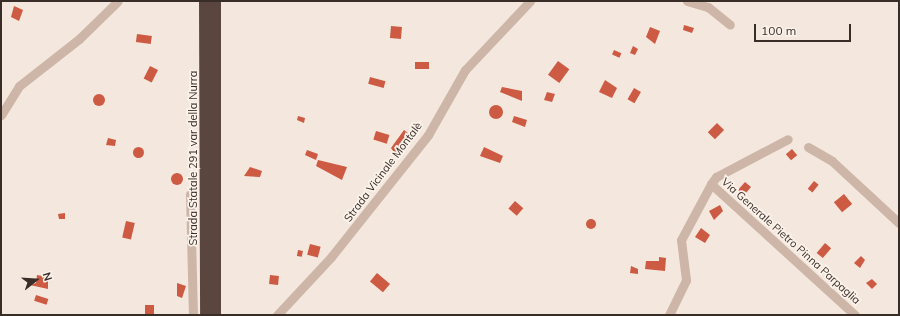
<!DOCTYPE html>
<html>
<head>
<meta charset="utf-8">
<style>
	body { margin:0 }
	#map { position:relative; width:900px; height:316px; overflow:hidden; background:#f4e7dd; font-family:Mulish,sans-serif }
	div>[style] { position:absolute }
	.building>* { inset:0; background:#cd5a42; transform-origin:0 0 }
	.round { border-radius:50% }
	.minor>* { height:9px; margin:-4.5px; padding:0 4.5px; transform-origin:4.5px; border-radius:4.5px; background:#cdb6a8 }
	.highway>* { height:12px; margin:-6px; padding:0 6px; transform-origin:6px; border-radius:6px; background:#5b463f }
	span { translate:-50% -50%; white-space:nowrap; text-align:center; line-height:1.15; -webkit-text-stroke:3.5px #fbf2ea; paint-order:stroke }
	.street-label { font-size:11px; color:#392d28 }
	.frame { position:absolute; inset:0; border:2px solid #392d28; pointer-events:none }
	.north { position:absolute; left:16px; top:260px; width:40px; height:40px; -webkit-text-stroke:3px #fbf2ea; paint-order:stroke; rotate:73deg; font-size:11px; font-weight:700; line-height:16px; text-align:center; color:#392d28 }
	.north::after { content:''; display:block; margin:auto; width:14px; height:18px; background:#392d28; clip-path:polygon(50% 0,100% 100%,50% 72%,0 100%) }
	.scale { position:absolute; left:754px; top:24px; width:97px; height:18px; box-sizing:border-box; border:2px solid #392d28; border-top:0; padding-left:5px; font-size:12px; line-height:14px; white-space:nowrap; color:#392d28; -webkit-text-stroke:3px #fbf2ea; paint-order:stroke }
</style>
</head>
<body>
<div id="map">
	<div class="building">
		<div style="clip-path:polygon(14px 6px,23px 10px,19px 21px,11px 17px)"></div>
		<div style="clip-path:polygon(684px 25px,694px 28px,692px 33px,683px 30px)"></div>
		<div style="left:391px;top:26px;width:11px;height:12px;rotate:5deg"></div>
		<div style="clip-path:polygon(650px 27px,660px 31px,655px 44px,646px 37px)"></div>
		<div style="left:137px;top:34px;width:15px;height:8px;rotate:8deg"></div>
		<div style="clip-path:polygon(633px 46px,638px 49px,635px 55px,630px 53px)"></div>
		<div style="left:614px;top:50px;width:8px;height:5px;rotate:23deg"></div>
		<div style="left:558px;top:61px;width:14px;height:17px;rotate:36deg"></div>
		<div style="left:415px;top:62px;width:14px;height:7px"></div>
		<div style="left:150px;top:66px;width:9px;height:14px;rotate:27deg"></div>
		<div style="left:370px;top:77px;width:16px;height:7px;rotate:15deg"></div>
		<div style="clip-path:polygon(605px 80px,617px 88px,612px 98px,599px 92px)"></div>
		<div style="clip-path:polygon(502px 87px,522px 91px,522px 101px,500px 92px)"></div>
		<div style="left:634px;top:88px;width:8px;height:13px;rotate:30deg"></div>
		<div style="clip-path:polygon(547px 92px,555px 94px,552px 102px,544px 100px)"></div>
		<div class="round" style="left:93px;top:94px;width:12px;height:12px"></div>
		<div class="round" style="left:489px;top:105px;width:14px;height:14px"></div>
		<div style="clip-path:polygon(298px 116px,305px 118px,304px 123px,297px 120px)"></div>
		<div style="clip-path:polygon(514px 116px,527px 120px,525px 127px,512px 122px)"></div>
		<div style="left:717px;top:123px;width:10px;height:13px;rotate:45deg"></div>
		<div style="clip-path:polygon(404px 130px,414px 138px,398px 158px,391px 148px)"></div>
		<div style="left:376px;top:131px;width:14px;height:9px;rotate:17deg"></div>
		<div style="clip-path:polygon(108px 138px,116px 140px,115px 146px,106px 145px)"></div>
		<div class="round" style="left:132.5px;top:146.5px;width:11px;height:11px"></div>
		<div style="clip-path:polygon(484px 147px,503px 156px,500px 163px,480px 156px)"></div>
		<div style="left:792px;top:149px;width:8px;height:8px;rotate:50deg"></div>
		<div style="clip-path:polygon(307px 150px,318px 154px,316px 160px,305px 155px)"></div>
		<div style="clip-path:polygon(318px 160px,347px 167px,342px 180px,316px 166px)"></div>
		<div style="clip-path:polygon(250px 167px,262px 171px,260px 177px,244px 176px)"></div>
		<div class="round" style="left:171px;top:173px;width:12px;height:12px"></div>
		<div style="left:814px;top:181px;width:6px;height:10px;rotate:39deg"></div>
		<div style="clip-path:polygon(745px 182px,751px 187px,745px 194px,738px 190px)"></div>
		<div style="left:844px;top:194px;width:13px;height:13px;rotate:51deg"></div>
		<div style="left:515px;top:201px;width:11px;height:10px;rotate:41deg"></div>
		<div style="clip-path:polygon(720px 205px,723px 211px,714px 220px,709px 211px)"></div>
		<div style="clip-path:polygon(65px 213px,65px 219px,59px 219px,58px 214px)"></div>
		<div class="round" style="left:586px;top:219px;width:10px;height:10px"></div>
		<div style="left:126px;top:221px;width:9px;height:17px;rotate:13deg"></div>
		<div style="clip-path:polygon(701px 228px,710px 235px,705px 243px,695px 237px)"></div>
		<div style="left:825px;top:243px;width:8px;height:13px;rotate:40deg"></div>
		<div style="left:310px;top:244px;width:11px;height:11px;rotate:15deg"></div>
		<div style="left:298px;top:250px;width:5px;height:6px;rotate:11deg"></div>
		<div style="clip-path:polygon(861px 256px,865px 260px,860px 268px,854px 263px)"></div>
		<div style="clip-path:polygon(659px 257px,666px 258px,665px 271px,645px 269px,646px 261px,659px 261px)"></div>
		<div style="clip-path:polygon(631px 266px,638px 269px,638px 274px,630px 273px)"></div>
		<div style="left:377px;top:273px;width:17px;height:11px;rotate:40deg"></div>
		<div style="clip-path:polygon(37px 275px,48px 277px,48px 289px,30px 285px,36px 283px)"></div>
		<div style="left:270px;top:275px;width:9px;height:9px;rotate:6deg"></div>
		<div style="clip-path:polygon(872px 279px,877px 284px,872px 289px,866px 283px)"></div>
		<div style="clip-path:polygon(177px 283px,186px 286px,182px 298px,177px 296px)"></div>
		<div style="left:36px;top:295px;width:13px;height:6px;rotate:18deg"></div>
		<div style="left:145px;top:305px;width:9px;height:10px"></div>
	</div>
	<div class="minor">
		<div style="left:687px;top:1px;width:22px;rotate:16deg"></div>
		<div style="left:708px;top:7px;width:28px;rotate:39deg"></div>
		<div style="left:1px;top:115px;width:34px;rotate:-58deg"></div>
		<div style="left:19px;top:86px;width:76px;rotate:-38.1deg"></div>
		<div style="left:79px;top:39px;width:54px;rotate:-44.3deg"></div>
		<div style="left:808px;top:147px;width:28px;rotate:30deg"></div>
		<div style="left:832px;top:161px;width:91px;rotate:42.8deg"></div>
		<div style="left:711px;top:184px;width:195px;rotate:42.3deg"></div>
		<div style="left:190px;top:194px;width:121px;rotate:88.6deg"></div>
		<div style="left:277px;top:315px;width:79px;rotate:-47deg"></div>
		<div style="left:331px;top:257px;width:156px;rotate:-51.5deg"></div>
		<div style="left:428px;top:135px;width:75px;rotate:-60.4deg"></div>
		<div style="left:465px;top:70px;width:95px;rotate:-46.7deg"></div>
		<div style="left:669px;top:315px;width:39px;rotate:-64deg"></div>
		<div style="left:686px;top:280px;width:40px;rotate:-97.1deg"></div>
		<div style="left:681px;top:240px;width:64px;rotate:-61.8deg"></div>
		<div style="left:711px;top:184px;width:9px;rotate:-54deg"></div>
		<div style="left:716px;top:177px;width:81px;rotate:-27.8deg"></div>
	</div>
	<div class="highway">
		<div style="left:205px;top:1px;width:314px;rotate:89.8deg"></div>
		<div style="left:215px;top:1px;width:314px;rotate:90deg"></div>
	</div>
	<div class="street-label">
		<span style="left:193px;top:158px;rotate:-90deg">Strada Statale 291 var della Nurra</span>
		<span style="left:383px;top:172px;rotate:-53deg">Strada Vicinale Montalè</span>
		<span style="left:791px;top:241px;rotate:42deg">Via Generale Pietro Pinna Parpaglia</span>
	</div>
	<div class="frame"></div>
	<div class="north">N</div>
	<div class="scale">100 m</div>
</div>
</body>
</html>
